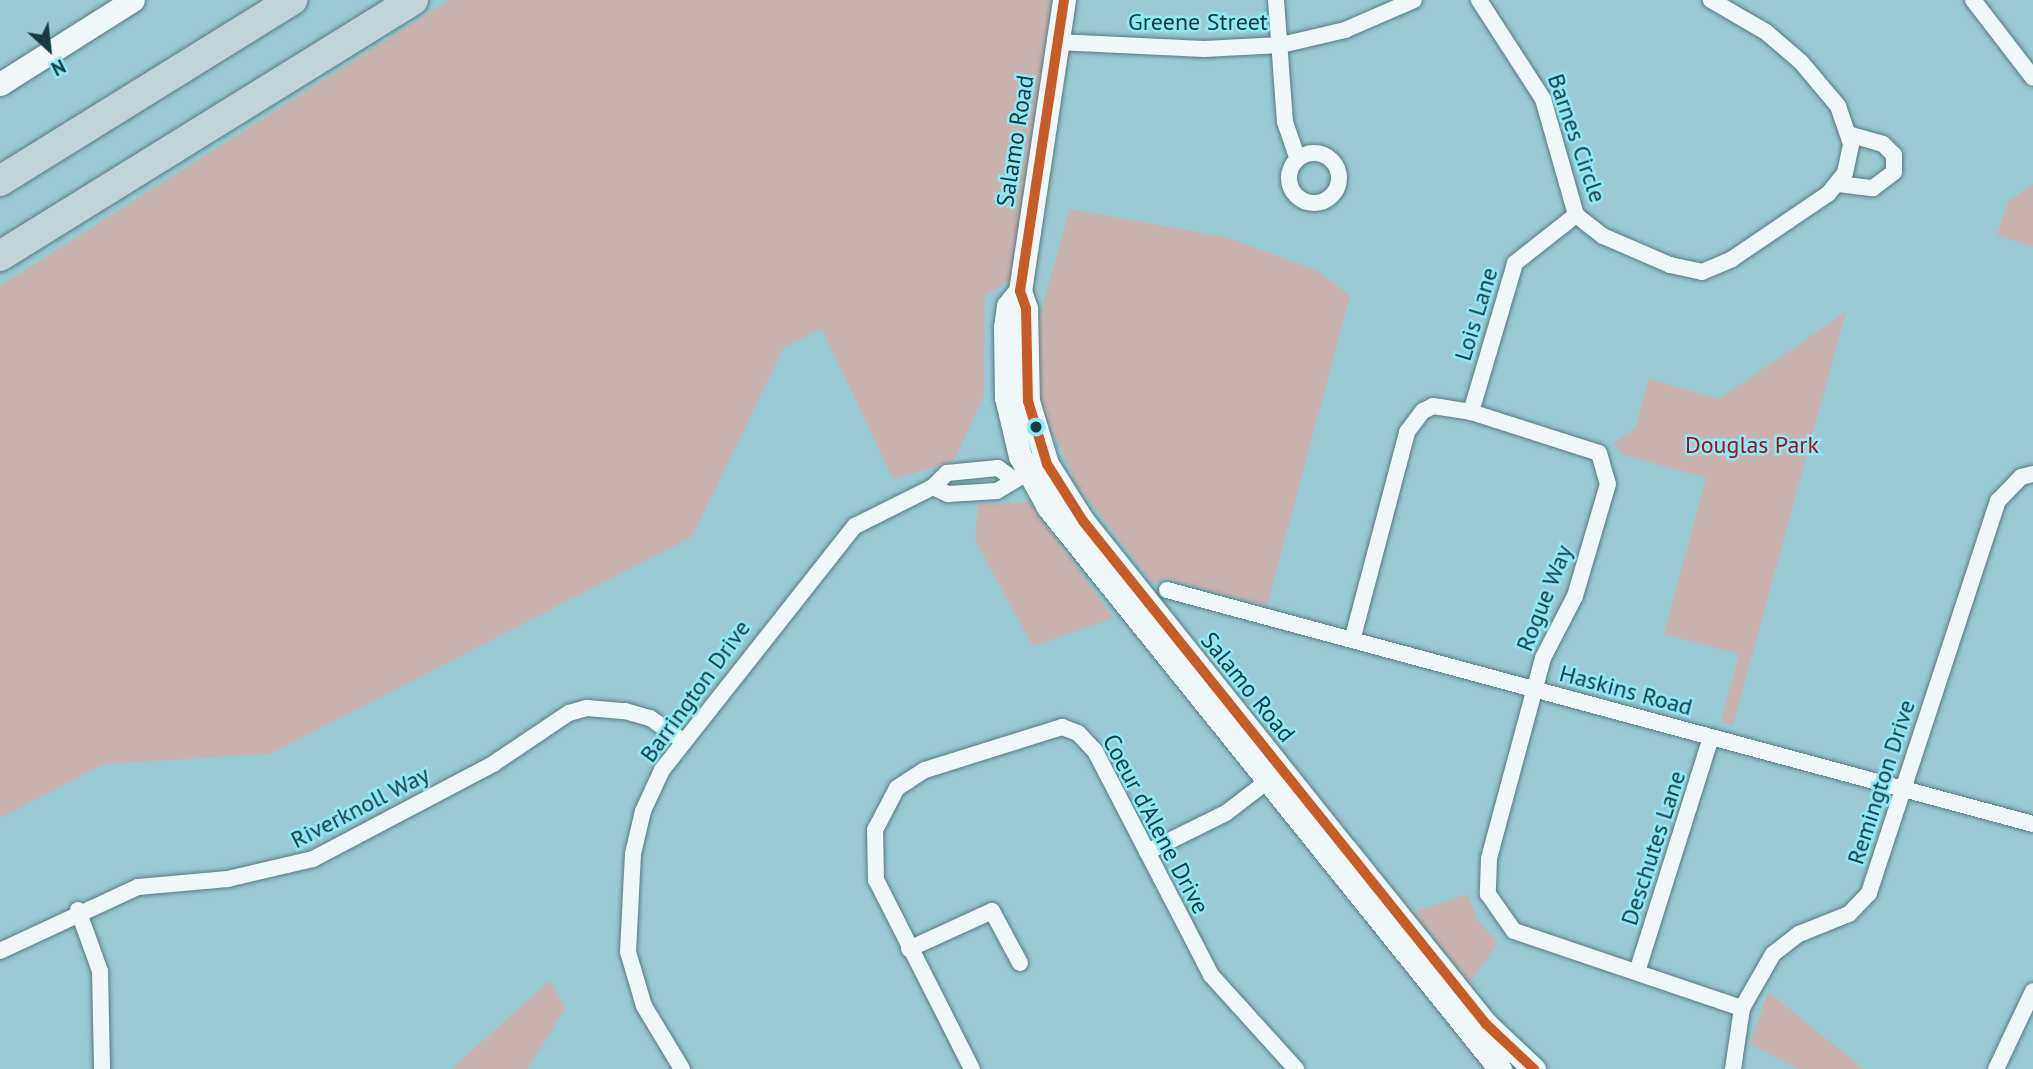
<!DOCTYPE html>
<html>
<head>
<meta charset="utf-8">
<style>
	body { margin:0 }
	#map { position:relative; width:2033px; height:1069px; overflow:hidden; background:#9acad2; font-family:"PT Sans",sans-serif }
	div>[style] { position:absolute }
	.green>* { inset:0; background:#c9b3b0 }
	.roads { filter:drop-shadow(0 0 2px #567b81) drop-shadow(0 0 2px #567b81) }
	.street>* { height:16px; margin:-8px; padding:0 8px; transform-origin:8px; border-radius:8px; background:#f0f7f8 }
	.street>.ring { margin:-8px; padding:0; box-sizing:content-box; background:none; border:16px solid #f0f7f8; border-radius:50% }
	.secondary>* { height:23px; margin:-11.5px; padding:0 11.5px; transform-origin:11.5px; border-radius:11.5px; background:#f0f7f8 }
	.highway>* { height:30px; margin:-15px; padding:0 15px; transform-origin:15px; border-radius:15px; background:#c0d4d7 }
	.bus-1>* { height:10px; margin:-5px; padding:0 5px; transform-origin:5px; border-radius:5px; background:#c65d28 }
	.dots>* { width:19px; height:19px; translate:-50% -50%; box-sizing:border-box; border:4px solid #90e9f6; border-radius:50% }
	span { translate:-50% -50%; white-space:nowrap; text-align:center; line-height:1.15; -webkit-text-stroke:5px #90e9f6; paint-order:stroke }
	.street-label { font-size:24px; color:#143b40 }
	.park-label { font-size:24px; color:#9a1616 }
	.north { position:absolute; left:14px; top:14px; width:70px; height:70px; -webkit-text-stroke:5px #90e9f6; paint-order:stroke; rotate:153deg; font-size:19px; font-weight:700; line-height:28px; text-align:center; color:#143b40 }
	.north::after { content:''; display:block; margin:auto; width:24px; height:32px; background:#143b40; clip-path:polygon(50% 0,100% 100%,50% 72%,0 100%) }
</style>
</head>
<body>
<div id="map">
	<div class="green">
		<div style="clip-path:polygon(449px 0,1052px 0,1013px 279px,985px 295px,984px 395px,954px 461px,893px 479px,822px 329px,784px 347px,692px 537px,270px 754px,104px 764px,0 818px,0 286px)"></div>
		<div style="clip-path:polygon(2033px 184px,2033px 247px,1997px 235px,2008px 202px)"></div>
		<div style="clip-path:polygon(1070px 209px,1225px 237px,1316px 270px,1350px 296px,1267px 606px,1166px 579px,1153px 583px,1077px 485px,1031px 381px,1040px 314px)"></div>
		<div style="clip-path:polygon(1846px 312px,1733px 725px,1721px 722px,1739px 654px,1664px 634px,1706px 478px,1621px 454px,1614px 443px,1635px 428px,1649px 379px,1719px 399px)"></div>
		<div style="clip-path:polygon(1029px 502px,1114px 618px,1033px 646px,975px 540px,978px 504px)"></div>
		<div style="clip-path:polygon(1468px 894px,1478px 921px,1498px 943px,1470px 982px,1414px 912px)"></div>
		<div style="clip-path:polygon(550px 980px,565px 1009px,527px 1069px,452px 1069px)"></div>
		<div style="clip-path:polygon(1768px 992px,1864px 1069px,1798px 1069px,1750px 1044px)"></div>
	</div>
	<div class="roads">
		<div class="street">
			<div style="left:1276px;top:0;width:122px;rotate:85.8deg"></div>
			<div style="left:1285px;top:122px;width:36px;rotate:71deg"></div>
			<div style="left:1479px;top:0;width:118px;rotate:57.1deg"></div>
			<div style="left:1543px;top:99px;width:121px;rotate:74.1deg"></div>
			<div style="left:1576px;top:215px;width:34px;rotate:38deg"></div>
			<div style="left:1603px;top:236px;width:73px;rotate:23.4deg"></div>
			<div style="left:1670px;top:265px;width:33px;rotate:12deg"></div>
			<div style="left:1702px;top:272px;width:33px;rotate:-23deg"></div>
			<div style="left:1732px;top:259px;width:116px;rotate:-34.1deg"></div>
			<div style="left:1828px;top:194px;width:27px;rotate:-51deg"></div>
			<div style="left:1845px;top:173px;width:30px;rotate:-78deg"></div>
			<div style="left:1851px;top:144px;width:40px;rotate:-108.9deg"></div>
			<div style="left:1838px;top:106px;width:57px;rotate:-130.1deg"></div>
			<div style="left:1801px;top:62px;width:46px;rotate:-139.4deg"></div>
			<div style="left:1766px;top:32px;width:64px;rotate:-149.8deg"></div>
			<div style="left:1973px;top:0;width:98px;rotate:52.4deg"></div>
			<div style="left:1057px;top:42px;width:147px;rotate:2.7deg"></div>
			<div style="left:1204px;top:49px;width:77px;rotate:-3deg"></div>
			<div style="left:1281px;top:45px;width:66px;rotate:-13.2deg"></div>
			<div style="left:1345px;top:30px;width:75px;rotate:-23.5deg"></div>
			<div class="ring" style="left:1289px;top:153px;width:34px;height:34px"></div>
			<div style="left:1838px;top:184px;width:35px;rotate:7deg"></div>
			<div style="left:1873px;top:188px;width:26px;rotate:-37deg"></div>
			<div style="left:1894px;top:172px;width:17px;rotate:-90deg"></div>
			<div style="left:1894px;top:155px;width:16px;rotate:-135deg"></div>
			<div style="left:1883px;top:144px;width:33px;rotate:-164deg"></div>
			<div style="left:1471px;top:412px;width:155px;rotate:-73.5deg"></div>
			<div style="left:1515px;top:263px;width:78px;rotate:-38.2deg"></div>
			<div style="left:933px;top:487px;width:17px;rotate:25deg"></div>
			<div style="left:948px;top:494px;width:49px;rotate:-3.5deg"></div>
			<div style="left:997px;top:491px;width:29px;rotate:-31deg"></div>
			<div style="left:1167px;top:590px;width:897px;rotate:15.12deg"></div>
			<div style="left:1353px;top:637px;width:212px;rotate:-75.2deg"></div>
			<div style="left:1407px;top:432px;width:26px;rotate:-53deg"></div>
			<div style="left:1423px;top:411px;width:11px;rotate:-27deg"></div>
			<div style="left:1433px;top:406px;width:38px;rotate:9deg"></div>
			<div style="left:1471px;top:412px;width:134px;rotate:17.8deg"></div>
			<div style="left:1599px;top:453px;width:32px;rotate:74deg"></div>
			<div style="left:1608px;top:484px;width:117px;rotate:106.4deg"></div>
			<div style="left:1575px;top:596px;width:70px;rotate:117.3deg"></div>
			<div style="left:1543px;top:658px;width:207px;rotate:105.1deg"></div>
			<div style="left:1489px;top:858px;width:36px;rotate:92deg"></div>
			<div style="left:1488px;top:894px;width:45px;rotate:54.9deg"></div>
			<div style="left:1514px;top:931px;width:241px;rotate:18.7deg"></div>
			<div style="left:1147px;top:852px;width:88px;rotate:-26.3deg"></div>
			<div style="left:1226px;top:813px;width:61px;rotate:-37.6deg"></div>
			<div style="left:78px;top:910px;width:65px;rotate:70.2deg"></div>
			<div style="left:100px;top:971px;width:98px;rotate:88.8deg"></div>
			<div style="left:909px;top:949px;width:91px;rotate:-24.6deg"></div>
			<div style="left:992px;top:911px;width:59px;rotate:61.7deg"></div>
			<div style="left:0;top:951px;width:152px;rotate:-24.9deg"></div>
			<div style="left:138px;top:887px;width:90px;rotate:-5.1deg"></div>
			<div style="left:228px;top:879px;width:87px;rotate:-13.2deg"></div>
			<div style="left:313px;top:859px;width:204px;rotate:-27.8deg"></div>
			<div style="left:493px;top:764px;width:92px;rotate:-33.9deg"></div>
			<div style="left:569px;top:713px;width:19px;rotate:-16deg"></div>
			<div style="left:587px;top:708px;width:38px;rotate:5deg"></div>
			<div style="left:625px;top:711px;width:26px;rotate:16deg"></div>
			<div style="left:650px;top:718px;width:40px;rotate:34.9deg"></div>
			<div style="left:1637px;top:972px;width:246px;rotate:-72.5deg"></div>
			<div style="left:682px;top:1069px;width:74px;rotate:-121.1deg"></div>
			<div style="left:644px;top:1006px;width:56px;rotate:-106.5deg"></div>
			<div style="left:628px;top:952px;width:98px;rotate:-87.1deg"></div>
			<div style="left:633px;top:854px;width:44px;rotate:-76.9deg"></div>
			<div style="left:643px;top:811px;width:45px;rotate:-65.1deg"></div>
			<div style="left:662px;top:770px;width:311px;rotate:-51.7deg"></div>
			<div style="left:855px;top:526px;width:87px;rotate:-26.6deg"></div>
			<div style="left:933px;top:487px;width:20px;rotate:-45deg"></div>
			<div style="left:947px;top:473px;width:51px;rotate:-5.6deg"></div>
			<div style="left:998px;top:468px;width:17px;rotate:36deg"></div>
			<div style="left:972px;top:1069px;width:212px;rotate:-116.9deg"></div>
			<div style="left:876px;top:880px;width:50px;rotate:-91.1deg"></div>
			<div style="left:875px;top:830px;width:47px;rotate:-62.4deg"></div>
			<div style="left:897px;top:788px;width:33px;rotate:-33deg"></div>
			<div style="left:925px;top:770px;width:144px;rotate:-17.4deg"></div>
			<div style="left:1062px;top:727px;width:17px;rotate:21deg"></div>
			<div style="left:1078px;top:733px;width:25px;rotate:47deg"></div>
			<div style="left:1095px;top:751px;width:252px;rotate:62.6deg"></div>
			<div style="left:1211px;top:975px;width:127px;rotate:47.9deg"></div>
			<div style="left:1733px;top:1069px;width:62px;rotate:-81.6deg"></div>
			<div style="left:1742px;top:1008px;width:62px;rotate:-60.1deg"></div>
			<div style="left:1773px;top:954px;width:33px;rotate:-38deg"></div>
			<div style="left:1799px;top:934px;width:54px;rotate:-21.8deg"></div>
			<div style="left:1849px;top:914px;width:29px;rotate:-46deg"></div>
			<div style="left:1869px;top:893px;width:413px;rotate:-71.8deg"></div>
			<div style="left:1998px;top:501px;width:33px;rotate:-46deg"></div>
			<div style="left:2021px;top:477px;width:12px;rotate:-14deg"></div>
			<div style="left:1996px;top:1069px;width:86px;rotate:-64.6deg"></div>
		</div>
		<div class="secondary">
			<div style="left:1064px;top:0;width:294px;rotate:98.6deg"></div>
			<div style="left:1020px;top:291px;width:18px;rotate:71deg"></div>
			<div style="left:1026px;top:308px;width:93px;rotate:88.8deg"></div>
			<div style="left:1028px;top:401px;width:66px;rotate:73.2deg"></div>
			<div style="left:1047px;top:464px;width:67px;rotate:57.7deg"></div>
			<div style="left:1083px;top:521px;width:421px;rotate:51.4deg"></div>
			<div style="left:1346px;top:850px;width:223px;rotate:51.2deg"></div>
			<div style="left:1486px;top:1024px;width:66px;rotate:43.2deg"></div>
			<div style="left:0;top:84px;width:157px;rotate:-32.3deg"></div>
			<div style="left:1020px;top:291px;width:19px;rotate:129deg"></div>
			<div style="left:1008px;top:306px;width:21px;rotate:98deg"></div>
			<div style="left:1005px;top:327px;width:70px;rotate:89.2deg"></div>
			<div style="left:1006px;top:397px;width:61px;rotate:76.7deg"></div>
			<div style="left:1020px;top:456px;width:58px;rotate:61.2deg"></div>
			<div style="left:1048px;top:507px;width:721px;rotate:51.19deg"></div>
		</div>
		<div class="highway">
			<div style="left:0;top:181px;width:344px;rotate:-31.8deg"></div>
			<div style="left:0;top:256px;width:486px;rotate:-31.8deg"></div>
		</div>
	</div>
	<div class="bus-1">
		<div style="left:1064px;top:0;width:294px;rotate:98.6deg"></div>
		<div style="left:1020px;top:291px;width:18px;rotate:71deg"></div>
		<div style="left:1026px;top:308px;width:93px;rotate:88.8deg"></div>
		<div style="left:1028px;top:401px;width:66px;rotate:73.2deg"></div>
		<div style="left:1047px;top:464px;width:67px;rotate:57.7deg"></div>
		<div style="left:1083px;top:521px;width:645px;rotate:51.3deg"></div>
		<div style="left:1486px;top:1024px;width:66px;rotate:43.2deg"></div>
	</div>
	<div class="dots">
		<div style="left:1036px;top:427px;background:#143b40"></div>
	</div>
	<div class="street-label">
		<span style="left:1198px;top:22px">Greene Street</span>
		<span style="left:1577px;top:138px;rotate:71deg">Barnes Circle</span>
		<span style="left:1015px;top:141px;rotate:-81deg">Salamo Road</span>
		<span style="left:1476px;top:314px;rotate:-73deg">Lois Lane</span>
		<span style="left:1544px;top:598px;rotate:-68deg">Rogue Way</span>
		<span style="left:1248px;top:687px;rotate:51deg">Salamo Road</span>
		<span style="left:1626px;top:690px;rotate:15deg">Haskins Road</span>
		<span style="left:695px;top:691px;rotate:-54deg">Barrington Drive</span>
		<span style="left:1881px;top:782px;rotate:-72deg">Remington Drive</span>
		<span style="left:360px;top:807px;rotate:-27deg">Riverknoll Way</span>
		<span style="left:1156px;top:824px;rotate:62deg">Coeur d'Alene Drive</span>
		<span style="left:1653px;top:848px;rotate:-72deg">Deschutes Lane</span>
	</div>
	<div class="park-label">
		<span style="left:1752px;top:445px">Douglas Park</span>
	</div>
	<div class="north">N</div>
</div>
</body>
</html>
